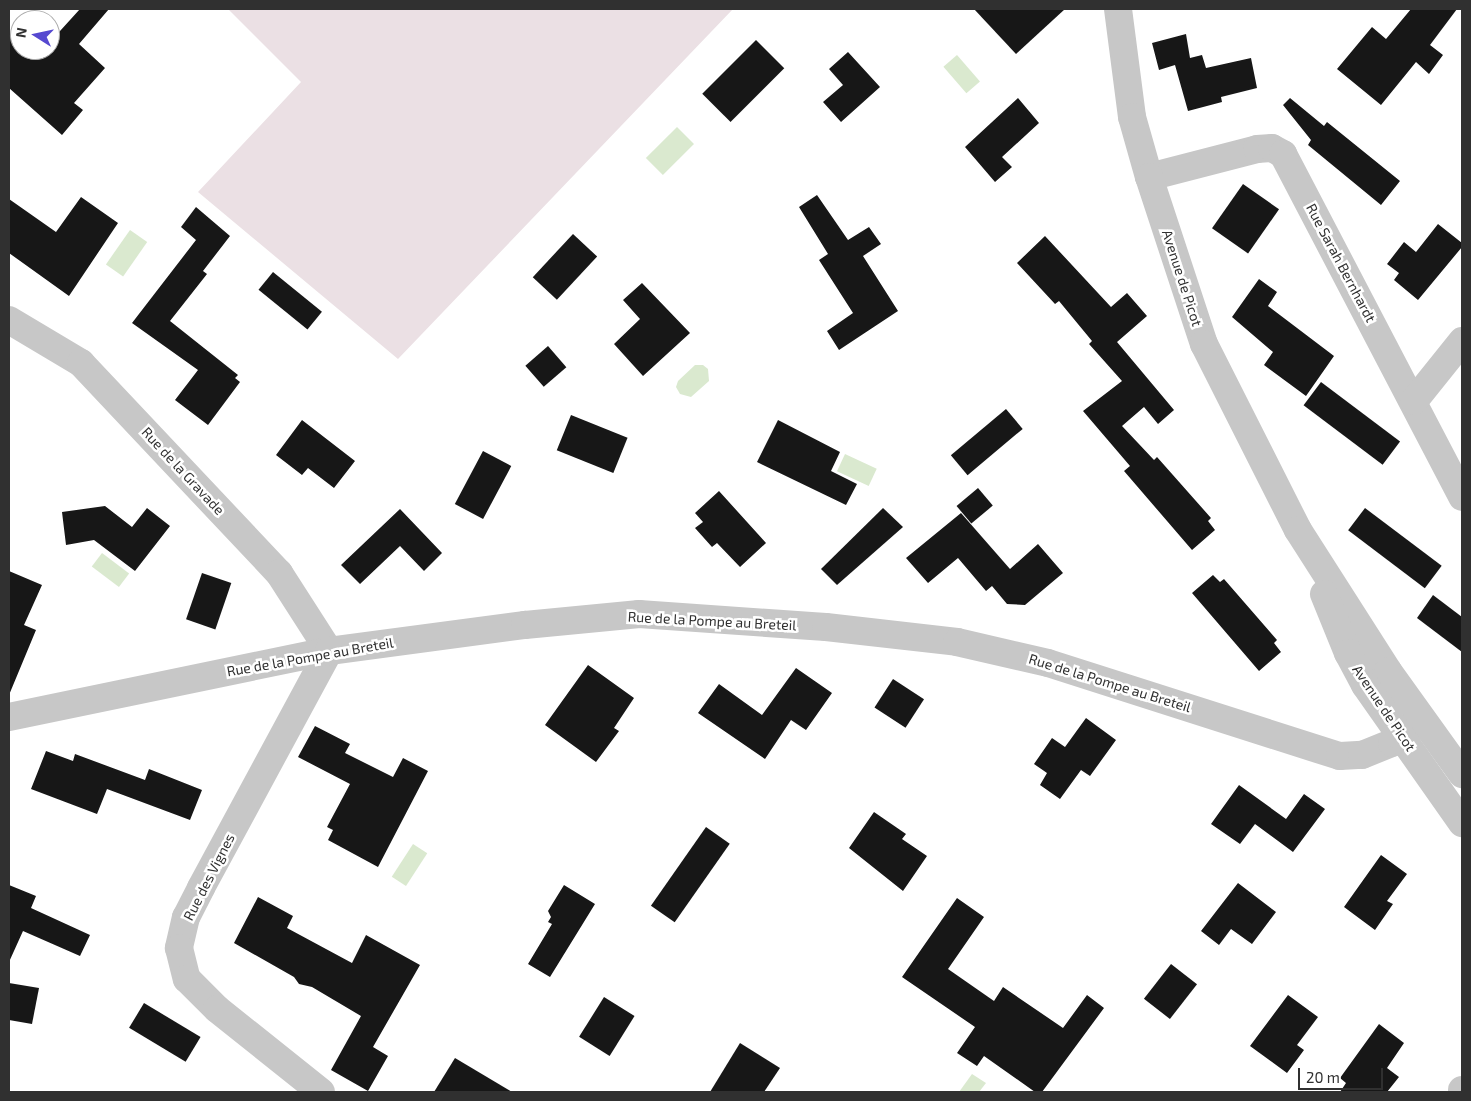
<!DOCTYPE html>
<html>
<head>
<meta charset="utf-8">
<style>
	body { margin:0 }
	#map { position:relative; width:1471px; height:1101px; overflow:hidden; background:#fff; font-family:"Exo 2",sans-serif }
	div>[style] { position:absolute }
	.green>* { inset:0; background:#ebe0e4 }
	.water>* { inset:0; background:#dae9cf; transform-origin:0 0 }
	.building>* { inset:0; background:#171717; transform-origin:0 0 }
	.minor>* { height:28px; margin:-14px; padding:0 14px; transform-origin:14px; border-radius:14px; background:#c7c7c7 }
	.tertiary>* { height:28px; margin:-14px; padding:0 14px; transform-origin:14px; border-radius:14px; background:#c7c7c7 }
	span { translate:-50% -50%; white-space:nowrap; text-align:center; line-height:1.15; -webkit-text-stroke:5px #fff; paint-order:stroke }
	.street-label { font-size:14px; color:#303030 }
	.frame { position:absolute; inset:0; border:10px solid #303030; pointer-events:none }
	.north { position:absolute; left:10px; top:10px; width:50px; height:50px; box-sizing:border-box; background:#fff; border:1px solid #acacac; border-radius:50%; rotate:280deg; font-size:14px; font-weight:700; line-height:20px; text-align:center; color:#303030 }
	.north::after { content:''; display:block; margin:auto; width:18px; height:22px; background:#5649d0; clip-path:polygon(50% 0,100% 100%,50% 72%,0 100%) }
	.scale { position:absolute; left:1298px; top:1068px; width:85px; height:22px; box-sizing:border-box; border:2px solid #303030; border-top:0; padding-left:6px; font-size:15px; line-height:18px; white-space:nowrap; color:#303030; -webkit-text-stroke:4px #fff; paint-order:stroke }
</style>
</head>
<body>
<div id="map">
	<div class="green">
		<div style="clip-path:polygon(228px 9px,733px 9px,398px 359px,198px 192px,301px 82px)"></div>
	</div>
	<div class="water">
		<div style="left:957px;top:55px;width:35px;height:18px;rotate:49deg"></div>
		<div style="left:677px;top:127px;width:24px;height:44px;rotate:45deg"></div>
		<div style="left:130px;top:230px;width:21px;height:42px;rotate:35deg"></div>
		<div style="clip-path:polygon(695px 365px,703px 365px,708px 369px,709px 381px,691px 397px,680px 394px,676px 387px,678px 381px)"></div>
		<div style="left:845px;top:454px;width:35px;height:19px;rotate:25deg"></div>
		<div style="left:102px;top:553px;width:34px;height:17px;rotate:37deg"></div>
		<div style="left:413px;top:844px;width:17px;height:39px;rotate:33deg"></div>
		<div style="clip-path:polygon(972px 1074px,986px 1083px,979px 1092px,959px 1092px)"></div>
	</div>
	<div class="building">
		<div style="clip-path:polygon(80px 9px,109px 9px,79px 44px,105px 68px,74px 103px,83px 110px,62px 135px,9px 88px,9px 34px,20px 43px,20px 50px,30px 50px,37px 56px,43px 50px,50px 50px,50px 42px)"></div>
		<div style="clip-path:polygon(974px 9px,1065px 9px,1016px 54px)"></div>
		<div style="clip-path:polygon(1411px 9px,1457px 9px,1430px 45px,1443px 55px,1429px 74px,1416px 62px,1381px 105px,1337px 69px,1372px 27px,1386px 39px)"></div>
		<div style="clip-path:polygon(1186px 34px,1190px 58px,1202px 55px,1206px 68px,1251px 58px,1257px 88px,1221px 97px,1222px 102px,1188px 111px,1175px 65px,1159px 70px,1152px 43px)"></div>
		<div style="left:756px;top:40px;width:40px;height:76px;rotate:45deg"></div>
		<div style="clip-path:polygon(848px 52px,880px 87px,841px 122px,823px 102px,843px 85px,829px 69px)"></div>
		<div style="clip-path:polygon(1018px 98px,1039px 123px,1002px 157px,1012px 167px,995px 182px,965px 147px)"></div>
		<div style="clip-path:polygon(1290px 98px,1324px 126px,1327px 122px,1400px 181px,1381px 205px,1308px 145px,1311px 140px,1283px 105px)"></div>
		<div style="left:1243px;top:184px;width:44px;height:54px;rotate:35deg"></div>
		<div style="clip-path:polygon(817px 195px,848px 240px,869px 227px,881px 244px,863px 256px,898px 311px,839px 350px,827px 331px,853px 313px,819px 260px,828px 254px,799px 207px)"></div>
		<div style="clip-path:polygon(81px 197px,118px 223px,69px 296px,9px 253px,9px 199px,56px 232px)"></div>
		<div style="clip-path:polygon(196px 207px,230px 236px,203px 271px,207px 274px,170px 321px,238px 375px,235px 378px,240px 382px,208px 425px,175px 400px,198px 370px,132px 323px,196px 240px,181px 227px)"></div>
		<div style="clip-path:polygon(1438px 224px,1462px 243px,1462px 247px,1418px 300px,1394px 280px,1399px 273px,1387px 264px,1404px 242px,1416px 252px)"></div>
		<div style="left:573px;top:234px;width:33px;height:59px;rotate:43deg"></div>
		<div style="clip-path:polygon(1045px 236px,1111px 307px,1127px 293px,1147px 316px,1117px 342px,1174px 410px,1158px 424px,1144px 407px,1122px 426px,1154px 460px,1157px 457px,1211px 518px,1208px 521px,1215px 530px,1192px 550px,1124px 471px,1130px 466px,1083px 411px,1122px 381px,1089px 344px,1092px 341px,1059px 301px,1055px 304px,1017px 263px)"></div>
		<div style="left:273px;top:272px;width:63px;height:23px;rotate:39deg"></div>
		<div style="clip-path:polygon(1259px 279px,1277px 292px,1268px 306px,1334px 356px,1306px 396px,1264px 365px,1273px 352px,1232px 317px)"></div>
		<div style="clip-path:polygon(642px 283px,690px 333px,643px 376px,614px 344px,640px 319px,623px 300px)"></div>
		<div style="left:548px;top:346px;width:28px;height:30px;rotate:49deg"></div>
		<div style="left:1321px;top:382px;width:99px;height:29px;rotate:37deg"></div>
		<div style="left:1006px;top:409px;width:26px;height:72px;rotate:50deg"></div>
		<div style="left:571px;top:415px;width:61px;height:38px;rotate:22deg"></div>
		<div style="clip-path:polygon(302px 420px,355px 461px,334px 488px,308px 468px,302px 475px,276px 455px)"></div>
		<div style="clip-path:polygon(778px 420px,840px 452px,831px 471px,857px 484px,846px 505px,757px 462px)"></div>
		<div style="left:483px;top:451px;width:32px;height:60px;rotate:28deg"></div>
		<div style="left:978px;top:488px;width:23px;height:28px;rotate:50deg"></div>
		<div style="clip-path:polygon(719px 491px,766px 543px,740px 567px,717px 543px,712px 547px,695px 528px,703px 522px,695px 513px)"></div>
		<div style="clip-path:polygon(105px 506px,132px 527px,147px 508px,170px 526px,135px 571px,94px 540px,66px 545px,62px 512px)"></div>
		<div style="clip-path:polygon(883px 508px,903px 527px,837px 585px,821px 569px)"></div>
		<div style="left:1365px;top:508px;width:96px;height:28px;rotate:37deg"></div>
		<div style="clip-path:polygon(400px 509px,442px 553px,424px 571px,400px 546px,360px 584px,341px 565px)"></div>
		<div style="clip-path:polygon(961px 513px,1010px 569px,1038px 544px,1063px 573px,1025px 605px,1007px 604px,992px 586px,986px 591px,958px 558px,928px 583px,906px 558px)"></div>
		<div style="clip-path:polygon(9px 571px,42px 585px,24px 625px,36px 630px,9px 695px)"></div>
		<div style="left:202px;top:573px;width:31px;height:49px;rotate:19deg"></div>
		<div style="clip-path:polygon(1213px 575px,1220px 582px,1224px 579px,1277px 640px,1274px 643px,1281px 652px,1259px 671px,1192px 593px)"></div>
		<div style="clip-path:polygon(1433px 595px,1462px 617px,1462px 652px,1417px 618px)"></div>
		<div style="clip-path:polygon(588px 665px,634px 698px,614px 728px,619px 731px,596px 762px,545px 725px)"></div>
		<div style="clip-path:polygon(796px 668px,832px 693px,806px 730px,791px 720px,765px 759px,698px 713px,719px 684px,762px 715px)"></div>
		<div style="left:893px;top:679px;width:37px;height:34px;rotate:33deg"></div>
		<div style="clip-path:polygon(1086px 718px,1116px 740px,1090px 776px,1081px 770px,1060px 799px,1040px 785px,1047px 773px,1034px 764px,1052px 738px,1065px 747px)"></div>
		<div style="clip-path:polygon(315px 726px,350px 744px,345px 753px,393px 777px,403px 758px,428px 771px,378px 867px,328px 840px,333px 830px,327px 827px,350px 784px,298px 757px)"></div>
		<div style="clip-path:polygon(46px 751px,73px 761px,75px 754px,145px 780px,149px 769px,202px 790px,190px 820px,107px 789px,97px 814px,31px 789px)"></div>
		<div style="clip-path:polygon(1239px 785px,1286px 819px,1304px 794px,1325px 809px,1293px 852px,1255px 824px,1240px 844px,1211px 824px)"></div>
		<div style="clip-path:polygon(874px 812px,906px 834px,902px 839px,927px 856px,903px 891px,849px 848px)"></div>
		<div style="left:706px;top:827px;width:29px;height:96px;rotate:35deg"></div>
		<div style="clip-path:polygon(1381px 855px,1407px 874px,1387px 901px,1393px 904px,1375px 930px,1344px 907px)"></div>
		<div style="clip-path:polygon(1238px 883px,1276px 912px,1252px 944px,1231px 929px,1219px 945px,1201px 931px)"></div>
		<div style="clip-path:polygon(9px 885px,36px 896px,31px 908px,90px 935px,80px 956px,23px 931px,9px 962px)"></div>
		<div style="clip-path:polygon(564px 885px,595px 904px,550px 977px,528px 964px,552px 924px,548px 922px,551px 917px,548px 911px)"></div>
		<div style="clip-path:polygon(258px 897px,293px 916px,287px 928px,352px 963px,366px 935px,420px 965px,373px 1047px,388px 1056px,368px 1091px,331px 1070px,361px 1016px,312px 987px,299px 984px,294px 977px,234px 943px)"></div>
		<div style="clip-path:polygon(957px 898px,984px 917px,948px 969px,994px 1001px,1003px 987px,1063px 1028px,1087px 995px,1104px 1008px,1042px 1092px,1035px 1092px,984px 1056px,977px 1066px,957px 1053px,975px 1027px,902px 977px)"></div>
		<div style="left:1171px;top:964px;width:33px;height:44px;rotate:38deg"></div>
		<div style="clip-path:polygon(9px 983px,39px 988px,32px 1024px,9px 1020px)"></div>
		<div style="clip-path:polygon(1288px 995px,1318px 1017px,1297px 1045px,1304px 1050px,1287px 1073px,1250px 1046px)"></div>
		<div style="left:604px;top:997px;width:36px;height:47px;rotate:32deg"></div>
		<div style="left:144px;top:1003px;width:66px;height:29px;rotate:31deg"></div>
		<div style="clip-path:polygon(1379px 1024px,1404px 1043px,1387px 1068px,1399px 1077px,1387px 1092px,1340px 1092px,1346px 1083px,1340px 1078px)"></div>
		<div style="clip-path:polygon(740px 1043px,780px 1068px,764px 1092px,710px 1092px)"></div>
		<div style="clip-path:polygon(455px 1058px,512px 1092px,434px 1092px)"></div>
	</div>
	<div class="minor">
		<div style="left:1149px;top:177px;width:112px;rotate:-14.5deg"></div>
		<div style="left:1257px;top:149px;width:15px;rotate:-4deg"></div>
		<div style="left:1272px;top:148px;width:13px;rotate:29deg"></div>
		<div style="left:1283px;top:154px;width:387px;rotate:62.4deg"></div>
		<div style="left:9px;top:320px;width:84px;rotate:30.8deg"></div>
		<div style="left:81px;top:363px;width:289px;rotate:46.7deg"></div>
		<div style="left:279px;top:573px;width:93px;rotate:57.3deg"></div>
		<div style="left:329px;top:651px;width:269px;rotate:118.4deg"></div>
		<div style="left:201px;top:888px;width:33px;rotate:117deg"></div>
		<div style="left:186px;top:917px;width:32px;rotate:103deg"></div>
		<div style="left:179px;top:948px;width:32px;rotate:76deg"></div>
		<div style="left:187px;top:979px;width:42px;rotate:45deg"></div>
		<div style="left:217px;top:1009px;width:133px;rotate:38.6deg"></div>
		<div style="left:1414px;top:401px;width:77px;rotate:-51.3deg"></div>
		<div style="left:9px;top:717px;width:327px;rotate:-11.7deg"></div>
		<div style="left:329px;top:651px;width:198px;rotate:-7.6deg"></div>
		<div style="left:525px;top:625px;width:115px;rotate:-5.5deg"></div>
		<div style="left:639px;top:614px;width:187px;rotate:4deg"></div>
		<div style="left:826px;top:627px;width:132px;rotate:6.5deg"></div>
		<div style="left:957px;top:642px;width:93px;rotate:13deg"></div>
		<div style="left:1048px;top:663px;width:306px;rotate:17.7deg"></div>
		<div style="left:1340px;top:756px;width:22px;rotate:-3deg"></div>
		<div style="left:1362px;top:755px;width:32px;rotate:-22deg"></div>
		<div style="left:1392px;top:743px;width:36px;rotate:-36deg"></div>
	</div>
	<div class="tertiary">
		<div style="left:1118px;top:9px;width:109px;rotate:82.6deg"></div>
		<div style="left:1132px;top:117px;width:62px;rotate:74.2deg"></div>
		<div style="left:1149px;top:177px;width:176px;rotate:71.8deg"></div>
		<div style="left:1204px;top:344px;width:208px;rotate:63.2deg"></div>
		<div style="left:1298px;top:530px;width:167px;rotate:57.4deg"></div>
		<div style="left:1388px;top:671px;width:127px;rotate:54.3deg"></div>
		<div style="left:1324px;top:594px;width:64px;rotate:67.9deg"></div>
		<div style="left:1348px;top:653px;width:36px;rotate:62deg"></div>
		<div style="left:1365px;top:685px;width:169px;rotate:54.9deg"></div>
		<div style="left:1462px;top:1092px;width:2px;rotate:-90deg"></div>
	</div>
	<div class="street-label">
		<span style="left:1341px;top:263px;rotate:62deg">Rue Sarah Bernhardt</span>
		<span style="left:1182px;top:278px;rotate:72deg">Avenue de Picot</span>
		<span style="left:183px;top:471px;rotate:47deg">Rue de la Gravade</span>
		<span style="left:712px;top:621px;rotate:3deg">Rue de la Pompe au Breteil</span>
		<span style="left:310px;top:657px;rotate:-10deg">Rue de la Pompe au Breteil</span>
		<span style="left:1110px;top:683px;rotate:17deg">Rue de la Pompe au Breteil</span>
		<span style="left:1384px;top:708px;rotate:56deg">Avenue de Picot</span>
		<span style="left:209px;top:877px;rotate:-63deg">Rue des Vignes</span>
	</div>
	<div class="frame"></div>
	<div class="north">N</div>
	<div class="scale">20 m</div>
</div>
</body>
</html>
